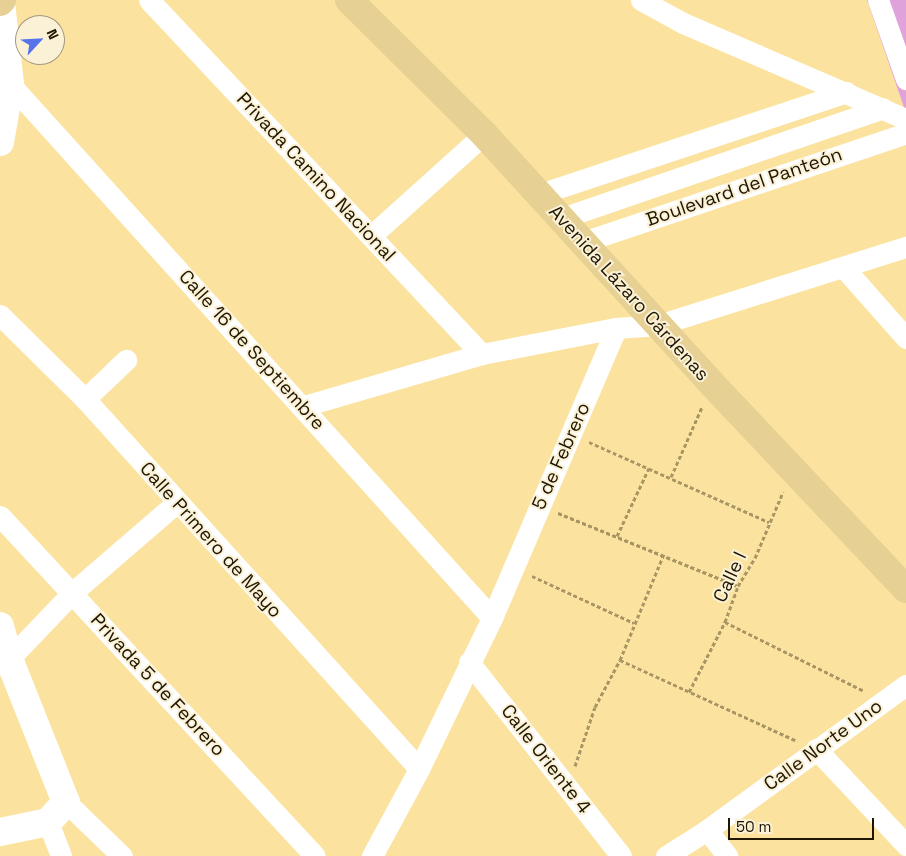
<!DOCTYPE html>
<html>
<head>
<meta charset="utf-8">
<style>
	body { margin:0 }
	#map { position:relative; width:906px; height:856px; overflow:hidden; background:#fbe39f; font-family:"Space Grotesk",sans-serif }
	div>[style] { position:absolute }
	.green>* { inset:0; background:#e0a2da }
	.path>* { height:3px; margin-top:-1.5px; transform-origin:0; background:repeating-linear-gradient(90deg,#a89563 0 4px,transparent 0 6.5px) }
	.minor>* { height:21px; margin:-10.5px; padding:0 10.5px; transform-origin:10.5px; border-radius:10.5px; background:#fff }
	.tertiary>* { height:28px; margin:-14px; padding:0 14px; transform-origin:14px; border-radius:14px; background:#fff }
	.primary>* { height:28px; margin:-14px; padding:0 14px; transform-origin:14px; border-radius:14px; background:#e6d093 }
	span { translate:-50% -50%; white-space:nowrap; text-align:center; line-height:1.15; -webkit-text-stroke:4px #fbf1d7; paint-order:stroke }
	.street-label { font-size:19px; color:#1f1600 }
	.north { position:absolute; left:15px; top:15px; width:50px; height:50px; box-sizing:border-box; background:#fbf1d7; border:1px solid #a39981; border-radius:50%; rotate:65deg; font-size:14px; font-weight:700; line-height:20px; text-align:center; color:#1f1600 }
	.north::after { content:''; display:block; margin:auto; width:18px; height:22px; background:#5773e9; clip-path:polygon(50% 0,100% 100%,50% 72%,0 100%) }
	.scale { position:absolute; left:728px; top:818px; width:146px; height:22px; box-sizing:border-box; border:2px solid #1f1600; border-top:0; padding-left:6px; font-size:15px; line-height:18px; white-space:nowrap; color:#1f1600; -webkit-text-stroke:4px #fbf1d7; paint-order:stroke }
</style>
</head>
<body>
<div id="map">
	<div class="green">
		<div style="clip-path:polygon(867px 0,906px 0,906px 113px)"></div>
	</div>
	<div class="path">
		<div style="left:589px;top:442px;width:197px;rotate:24deg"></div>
		<div style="left:671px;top:477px;width:77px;rotate:-66.1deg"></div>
		<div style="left:558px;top:513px;width:194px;rotate:22.1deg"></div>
		<div style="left:617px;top:536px;width:75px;rotate:-64.8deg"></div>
		<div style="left:532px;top:576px;width:112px;rotate:24.7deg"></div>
		<div style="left:725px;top:622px;width:155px;rotate:26.4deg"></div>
		<div style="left:620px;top:660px;width:195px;rotate:24.6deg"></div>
		<div style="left:689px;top:692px;width:79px;rotate:-62.8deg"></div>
		<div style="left:725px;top:622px;width:38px;rotate:-70deg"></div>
		<div style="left:738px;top:586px;width:33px;rotate:-59deg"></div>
		<div style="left:755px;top:558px;width:72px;rotate:-67deg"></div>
		<div style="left:575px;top:766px;width:62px;rotate:-71.3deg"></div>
		<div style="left:595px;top:707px;width:53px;rotate:-62deg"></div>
		<div style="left:620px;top:660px;width:115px;rotate:-67.5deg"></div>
	</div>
	<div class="minor">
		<div style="left:149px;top:0;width:486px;rotate:46.8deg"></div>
		<div style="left:641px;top:0;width:48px;rotate:28.7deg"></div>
		<div style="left:683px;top:23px;width:243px;rotate:23.3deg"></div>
		<div style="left:878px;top:0;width:84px;rotate:70.5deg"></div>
		<div style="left:10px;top:84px;width:719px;rotate:47.93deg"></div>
		<div style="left:540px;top:194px;width:323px;rotate:-18.4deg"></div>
		<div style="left:562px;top:218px;width:339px;rotate:-18.9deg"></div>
		<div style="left:372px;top:235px;width:151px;rotate:-42deg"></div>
		<div style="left:583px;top:242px;width:341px;rotate:-18.6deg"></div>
		<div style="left:844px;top:268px;width:94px;rotate:48.5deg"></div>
		<div style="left:0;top:315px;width:120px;rotate:44.7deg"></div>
		<div style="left:85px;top:399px;width:498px;rotate:47.9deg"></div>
		<div style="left:85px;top:399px;width:57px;rotate:-43.6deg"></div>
		<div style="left:304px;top:406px;width:185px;rotate:-16.3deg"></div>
		<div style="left:482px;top:354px;width:136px;rotate:-11deg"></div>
		<div style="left:616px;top:328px;width:42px;rotate:-4.1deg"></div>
		<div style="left:658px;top:325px;width:260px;rotate:-17.5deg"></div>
		<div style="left:0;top:516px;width:463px;rotate:47.2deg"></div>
		<div style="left:9px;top:659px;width:93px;rotate:-46.3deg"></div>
		<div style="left:73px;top:592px;width:136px;rotate:-40.8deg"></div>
		<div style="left:469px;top:662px;width:246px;rotate:51.9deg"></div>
		<div style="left:816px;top:749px;width:132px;rotate:46.8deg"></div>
		<div style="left:66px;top:802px;width:78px;rotate:44deg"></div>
		<div style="left:48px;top:822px;width:36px;rotate:69deg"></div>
		<div style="left:707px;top:830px;width:33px;rotate:52deg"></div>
		<div style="left:372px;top:856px;width:99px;rotate:-61.6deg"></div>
		<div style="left:419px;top:769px;width:168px;rotate:-64.2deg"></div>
		<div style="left:492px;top:618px;width:315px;rotate:-66.8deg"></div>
		<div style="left:666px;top:856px;width:49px;rotate:-32.4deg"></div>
		<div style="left:707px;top:830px;width:246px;rotate:-36.1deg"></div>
	</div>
	<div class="tertiary">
		<div style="left:0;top:142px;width:59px;rotate:-80.2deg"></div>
		<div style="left:10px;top:84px;width:82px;rotate:-96.3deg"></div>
		<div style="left:0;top:626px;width:34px;rotate:75deg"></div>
		<div style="left:9px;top:659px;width:154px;rotate:68.3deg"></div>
		<div style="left:66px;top:802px;width:27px;rotate:132deg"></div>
		<div style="left:48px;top:822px;width:49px;rotate:168.2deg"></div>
	</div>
	<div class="primary">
		<div style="left:349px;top:0;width:190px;rotate:44.8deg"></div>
		<div style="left:484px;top:134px;width:338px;rotate:47.6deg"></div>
		<div style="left:712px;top:384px;width:282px;rotate:46.6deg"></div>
		<div style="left:0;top:2px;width:3px;rotate:-45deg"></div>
	</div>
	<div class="street-label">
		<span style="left:316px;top:177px;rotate:47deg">Privada Camino Nacional</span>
		<span style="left:744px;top:187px;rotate:-19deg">Boulevard del Panteón</span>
		<span style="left:629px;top:293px;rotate:48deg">Avenida Lázaro Cárdenas</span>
		<span style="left:252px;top:350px;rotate:48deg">Calle 16 de Septiembre</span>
		<span style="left:561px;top:456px;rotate:-66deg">5 de Febrero</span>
		<span style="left:211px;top:540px;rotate:48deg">Calle Primero de Mayo</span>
		<span style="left:730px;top:577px;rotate:-65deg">Calle I</span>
		<span style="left:158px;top:685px;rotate:47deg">Privada 5 de Febrero</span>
		<span style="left:823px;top:745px;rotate:-36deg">Calle Norte Uno</span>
		<span style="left:546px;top:759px;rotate:52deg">Calle Oriente 4</span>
	</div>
	<div class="north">N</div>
	<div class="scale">50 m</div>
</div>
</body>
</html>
